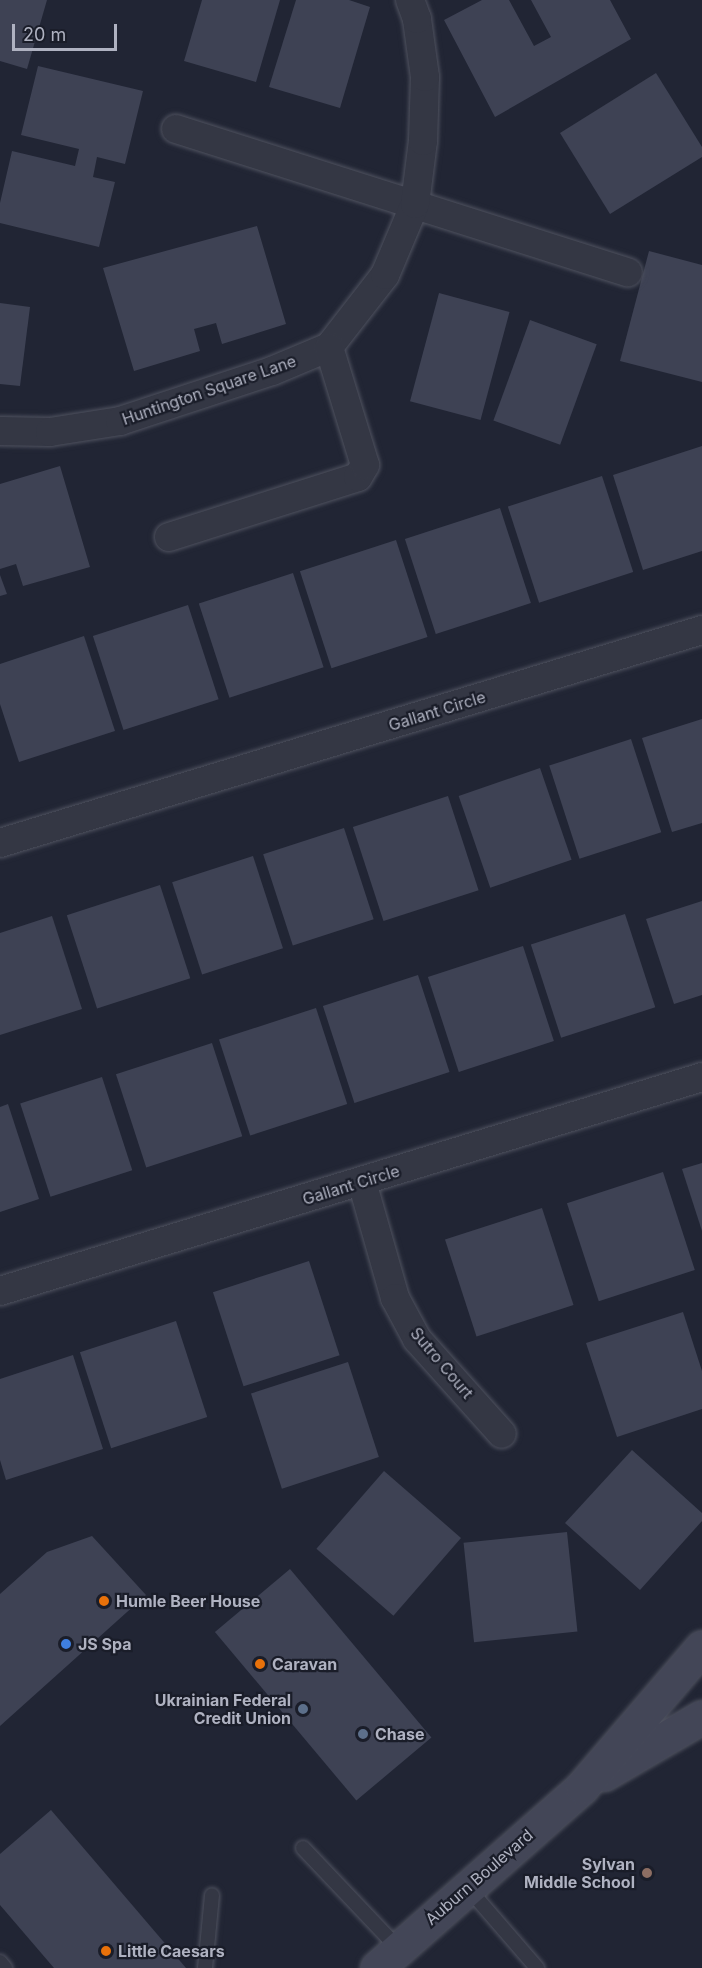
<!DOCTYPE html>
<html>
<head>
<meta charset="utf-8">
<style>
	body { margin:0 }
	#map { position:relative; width:702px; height:1968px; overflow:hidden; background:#212534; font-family:Inter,sans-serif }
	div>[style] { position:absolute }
	.building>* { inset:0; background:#3e4254; transform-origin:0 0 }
	.roads { filter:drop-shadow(0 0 2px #4f525f) drop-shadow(0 0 2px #4f525f) }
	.lane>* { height:14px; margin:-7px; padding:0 7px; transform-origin:7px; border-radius:7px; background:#343744 }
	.street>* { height:28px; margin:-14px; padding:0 14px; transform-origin:14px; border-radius:14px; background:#343744 }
	.secondary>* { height:33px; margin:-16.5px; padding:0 16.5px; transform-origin:16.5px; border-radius:16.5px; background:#434657 }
	.dots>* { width:16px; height:16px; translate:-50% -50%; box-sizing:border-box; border:3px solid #1a1d29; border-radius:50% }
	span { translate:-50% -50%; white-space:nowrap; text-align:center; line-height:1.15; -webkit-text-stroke:4.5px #1a1d29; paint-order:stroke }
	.street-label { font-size:16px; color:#afb2c1 }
	.poi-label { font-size:16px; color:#afb2c1; font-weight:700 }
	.left { translate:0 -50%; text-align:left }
	.right { translate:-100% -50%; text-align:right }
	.scale { position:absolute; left:12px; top:24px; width:105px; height:27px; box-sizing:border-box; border:3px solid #afb2c1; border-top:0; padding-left:8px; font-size:18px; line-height:21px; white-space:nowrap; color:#afb2c1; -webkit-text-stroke:4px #1a1d29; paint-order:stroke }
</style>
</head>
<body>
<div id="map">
	<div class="building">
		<div style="clip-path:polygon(0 0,47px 0,27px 69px,0 61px)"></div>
		<div style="clip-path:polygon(202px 0,280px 0,256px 82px,184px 61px)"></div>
		<div style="clip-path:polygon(296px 0,349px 0,370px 7px,340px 108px,269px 87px)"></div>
		<div style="clip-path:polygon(482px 0,509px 0,534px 46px,551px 37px,531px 0,610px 0,631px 39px,495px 117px,444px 20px)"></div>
		<div style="clip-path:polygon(38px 66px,143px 91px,125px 164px,97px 157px,93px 177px,115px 182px,99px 247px,0 223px,0 203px,12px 151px,75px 166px,79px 149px,21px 135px)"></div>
		<div style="clip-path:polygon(656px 73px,702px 147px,702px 157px,610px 214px,560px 133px)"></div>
		<div style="clip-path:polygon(257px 226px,286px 324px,222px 344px,216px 323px,194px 329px,200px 351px,134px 371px,103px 268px)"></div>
		<div style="clip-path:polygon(649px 251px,702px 265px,702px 382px,620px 361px)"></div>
		<div style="left:439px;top:293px;width:73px;height:112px;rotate:15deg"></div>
		<div style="clip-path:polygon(0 303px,30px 307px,20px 386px,0 384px)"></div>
		<div style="left:530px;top:320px;width:71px;height:107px;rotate:20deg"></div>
		<div style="clip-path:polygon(702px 446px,702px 551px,643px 570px,613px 475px)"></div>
		<div style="clip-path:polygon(60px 466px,90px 567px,23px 586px,16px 564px,0 569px,0 484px)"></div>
		<div style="left:602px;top:476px;width:101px;height:99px;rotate:72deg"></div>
		<div style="left:500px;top:508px;width:100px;height:100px;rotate:72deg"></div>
		<div style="left:396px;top:540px;width:102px;height:101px;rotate:72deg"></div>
		<div style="left:293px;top:573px;width:99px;height:99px;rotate:72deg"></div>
		<div style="clip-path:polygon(0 575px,7px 594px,0 596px)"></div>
		<div style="left:188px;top:605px;width:99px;height:100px;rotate:72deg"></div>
		<div style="clip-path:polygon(84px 636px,115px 731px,19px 762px,0 704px,0 664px)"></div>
		<div style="clip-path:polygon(702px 719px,702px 823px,672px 832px,642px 738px)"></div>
		<div style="left:631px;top:739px;width:98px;height:86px;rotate:72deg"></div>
		<div style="left:540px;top:768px;width:97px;height:86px;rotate:71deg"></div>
		<div style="left:448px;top:796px;width:99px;height:100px;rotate:72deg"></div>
		<div style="left:344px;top:828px;width:96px;height:85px;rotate:72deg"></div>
		<div style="left:253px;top:856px;width:97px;height:85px;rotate:72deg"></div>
		<div style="left:160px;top:885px;width:98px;height:98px;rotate:72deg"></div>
		<div style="clip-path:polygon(702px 901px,702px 995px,674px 1004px,646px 919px)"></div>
		<div style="left:625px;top:914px;width:98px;height:99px;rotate:72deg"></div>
		<div style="clip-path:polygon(52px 916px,82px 1009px,0 1035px,0 933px)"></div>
		<div style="left:523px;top:946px;width:100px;height:100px;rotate:72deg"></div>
		<div style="left:418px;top:975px;width:102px;height:100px;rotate:72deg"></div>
		<div style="left:316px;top:1008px;width:101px;height:102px;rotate:72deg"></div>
		<div style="left:212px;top:1043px;width:98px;height:101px;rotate:72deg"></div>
		<div style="left:102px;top:1077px;width:98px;height:86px;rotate:72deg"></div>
		<div style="clip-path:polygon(8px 1104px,39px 1199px,0 1212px,0 1107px)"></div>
		<div style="clip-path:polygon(702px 1163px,702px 1231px,682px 1169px)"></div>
		<div style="left:663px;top:1172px;width:103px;height:101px;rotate:72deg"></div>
		<div style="left:542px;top:1208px;width:102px;height:102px;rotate:72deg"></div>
		<div style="left:309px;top:1261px;width:99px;height:101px;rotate:72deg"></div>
		<div style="clip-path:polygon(683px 1312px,702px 1371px,702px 1409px,617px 1437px,586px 1343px)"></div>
		<div style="left:176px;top:1321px;width:101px;height:101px;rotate:72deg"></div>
		<div style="clip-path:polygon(73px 1355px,103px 1449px,6px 1480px,0 1460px,0 1379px)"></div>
		<div style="left:348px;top:1362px;width:100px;height:102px;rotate:72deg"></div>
		<div style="clip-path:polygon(632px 1450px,702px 1513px,702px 1521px,640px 1590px,565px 1523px)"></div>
		<div style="left:384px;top:1471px;width:102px;height:103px;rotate:41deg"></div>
		<div style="left:567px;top:1532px;width:100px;height:104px;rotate:84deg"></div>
		<div style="clip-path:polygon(92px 1536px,146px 1595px,0 1726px,0 1594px,47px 1552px)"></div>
		<div style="left:290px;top:1569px;width:220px;height:98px;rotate:50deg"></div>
		<div style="clip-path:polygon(51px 1810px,186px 1968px,54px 1968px,0 1905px,0 1854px)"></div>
	</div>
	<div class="roads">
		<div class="lane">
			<div style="left:303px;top:1848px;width:138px;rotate:46.5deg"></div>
			<div style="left:468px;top:1888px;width:106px;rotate:49.2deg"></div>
			<div style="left:0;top:1962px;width:8px;rotate:50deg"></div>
			<div style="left:205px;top:1968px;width:73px;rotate:-84.5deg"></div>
		</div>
		<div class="street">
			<div style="left:176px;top:129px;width:474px;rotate:17.6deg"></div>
			<div style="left:0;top:431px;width:50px;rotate:1.1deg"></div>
			<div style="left:50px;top:432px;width:71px;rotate:-8.9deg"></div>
			<div style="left:120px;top:421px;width:160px;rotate:-18.2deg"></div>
			<div style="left:272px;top:371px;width:62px;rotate:-22.8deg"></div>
			<div style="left:329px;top:347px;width:91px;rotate:-52.1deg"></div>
			<div style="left:385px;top:275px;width:77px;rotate:-67.1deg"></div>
			<div style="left:415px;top:204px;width:64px;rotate:-82.8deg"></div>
			<div style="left:423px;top:141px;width:64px;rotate:-88.2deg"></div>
			<div style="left:425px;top:77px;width:59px;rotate:-97.9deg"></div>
			<div style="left:417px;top:19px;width:20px;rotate:-110deg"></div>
			<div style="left:169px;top:537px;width:198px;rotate:-17.6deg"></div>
			<div style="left:358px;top:477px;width:14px;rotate:-60deg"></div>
			<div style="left:365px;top:465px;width:123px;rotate:-107deg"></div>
			<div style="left:0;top:843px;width:734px;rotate:-16.88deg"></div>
			<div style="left:362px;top:1182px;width:121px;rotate:74.1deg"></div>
			<div style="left:395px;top:1298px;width:47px;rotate:61.8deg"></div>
			<div style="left:417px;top:1339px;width:127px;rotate:48.2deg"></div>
			<div style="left:0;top:1291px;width:734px;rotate:-16.95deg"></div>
		</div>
		<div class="secondary">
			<div style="left:604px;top:1774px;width:113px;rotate:-30.2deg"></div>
			<div style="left:377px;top:1968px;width:273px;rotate:-41.4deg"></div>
			<div style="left:582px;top:1787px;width:184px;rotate:-49.4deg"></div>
		</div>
	</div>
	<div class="dots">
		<div style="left:104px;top:1601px;background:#e8710a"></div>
		<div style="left:66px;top:1644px;background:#3f7fe0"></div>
		<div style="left:260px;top:1664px;background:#e8710a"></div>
		<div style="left:303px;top:1709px;background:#5c6f8a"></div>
		<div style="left:363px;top:1734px;background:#5c6f8a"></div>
		<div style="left:647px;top:1873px;background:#8d6e63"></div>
		<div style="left:106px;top:1951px;background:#e8710a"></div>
	</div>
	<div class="street-label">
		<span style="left:209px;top:390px;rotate:-19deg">Huntington Square Lane</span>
		<span style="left:437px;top:711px;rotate:-17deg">Gallant Circle</span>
		<span style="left:351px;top:1185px;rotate:-17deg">Gallant Circle</span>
		<span style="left:442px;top:1363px;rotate:50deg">Sutro Court</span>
		<span style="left:479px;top:1877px;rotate:-41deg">Auburn Boulevard</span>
	</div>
	<div class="poi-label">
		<span class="left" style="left:116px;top:1601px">Humle Beer House</span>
		<span class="left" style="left:78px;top:1644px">JS Spa</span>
		<span class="left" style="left:272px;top:1664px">Caravan</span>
		<span class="right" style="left:291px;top:1709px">Ukrainian Federal<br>Credit Union</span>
		<span class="left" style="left:375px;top:1734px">Chase</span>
		<span class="right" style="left:635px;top:1873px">Sylvan<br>Middle School</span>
		<span class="left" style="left:118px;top:1951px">Little Caesars</span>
	</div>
	<div class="scale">20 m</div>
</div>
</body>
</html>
